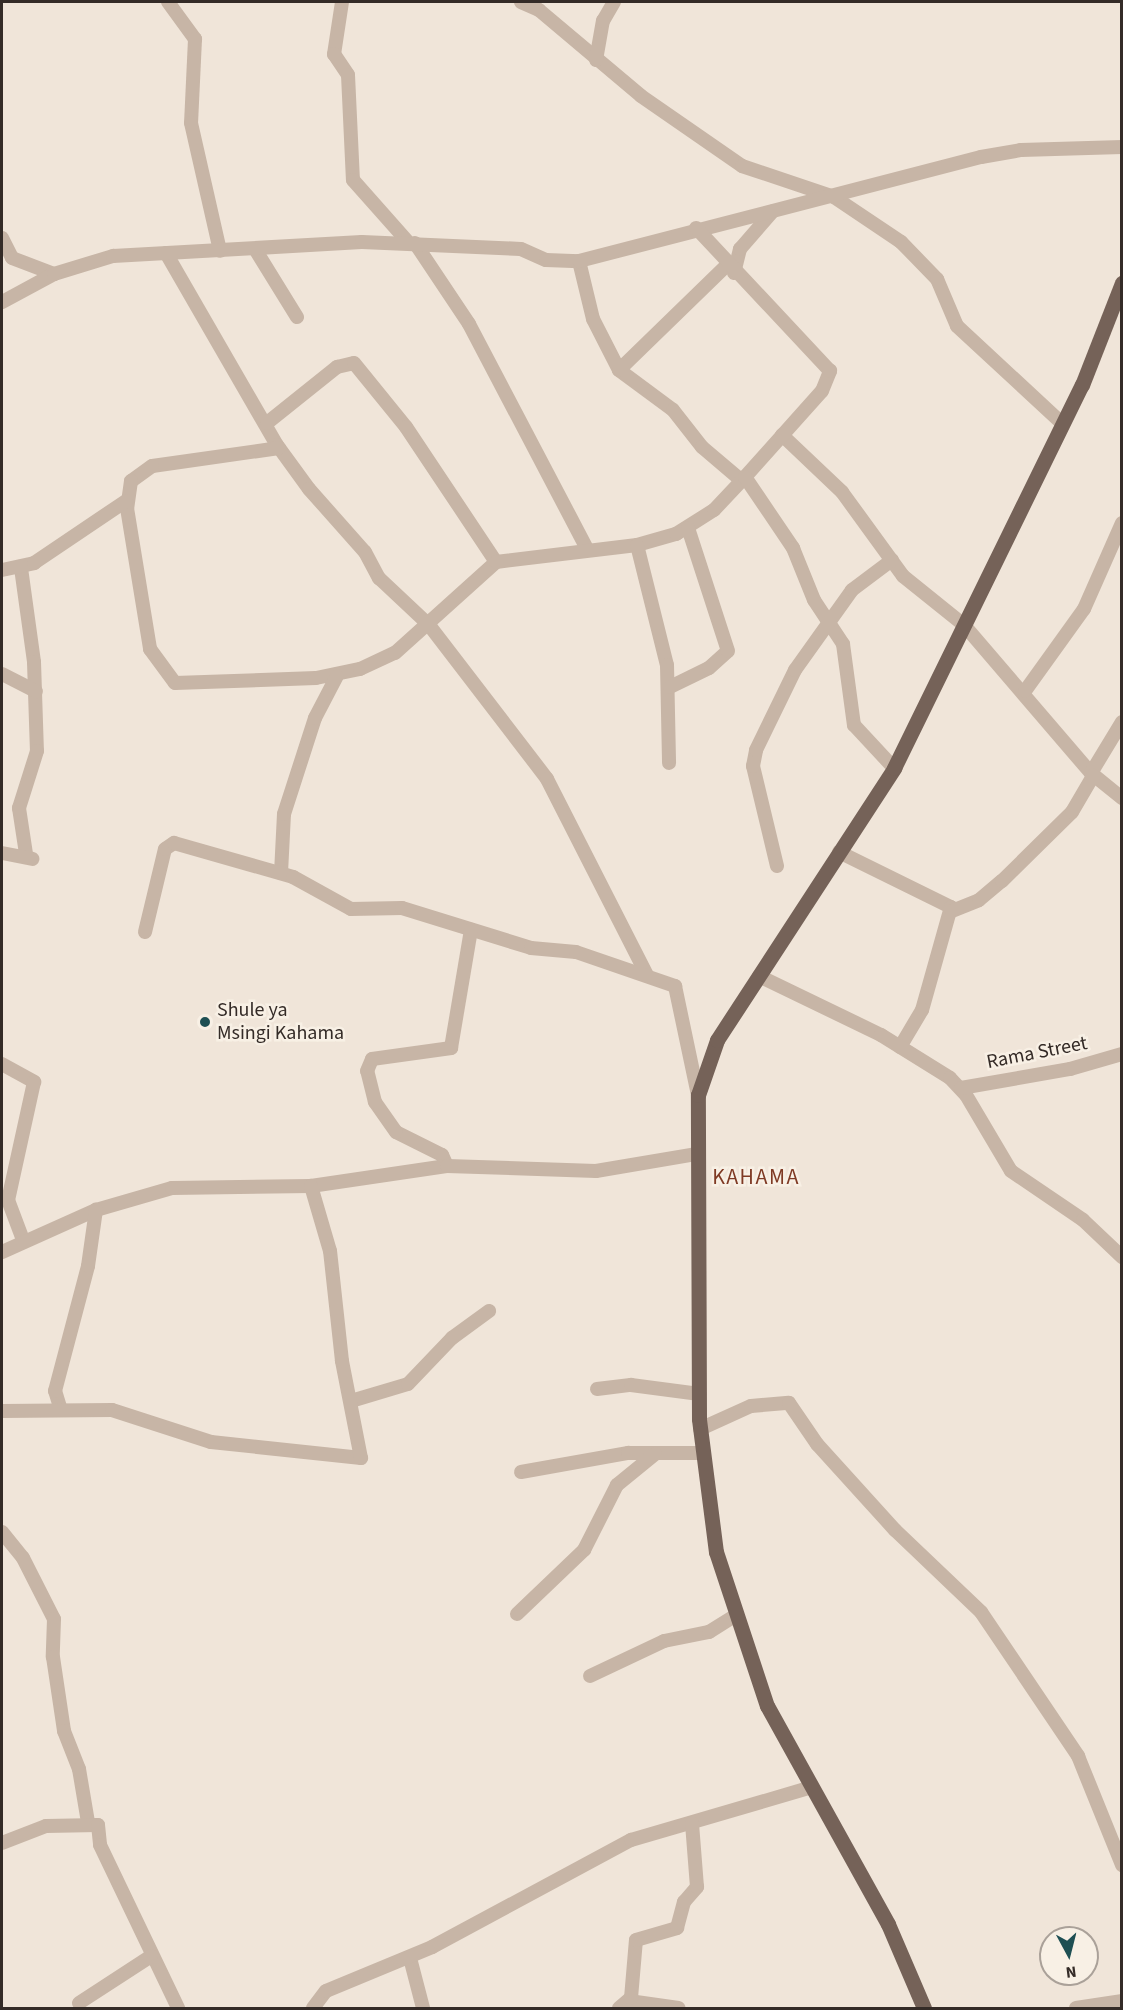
<!DOCTYPE html>
<html>
<head>
<meta charset="utf-8">
<style>
	body { margin:0 }
	#map { position:relative; width:1123px; height:2010px; overflow:hidden; background:#f0e5d9; font-family:"Source Sans 3",sans-serif }
	div>[style] { position:absolute }
	.minor>* { height:14px; margin:-7px; padding:0 7px; transform-origin:7px; border-radius:7px; background:#c7b5a6 }
	.major>* { height:15px; margin:-7.5px; padding:0 7.5px; transform-origin:7.5px; border-radius:7.5px; background:#756258 }
	.dots>* { width:16px; height:16px; translate:-50% -50%; box-sizing:border-box; border:3px solid #f8f0e5; border-radius:50% }
	span { translate:-50% -50%; white-space:nowrap; text-align:center; line-height:1.15; -webkit-text-stroke:5px #f8f0e5; paint-order:stroke }
	.poi-label { font-size:20px; color:#342b27 }
	.left { translate:0 -50%; text-align:left }
	.street-label { font-size:20px; color:#342b27 }
	.quarter-label { font-size:22px; color:#7f3a24; letter-spacing:1.5px }
	.frame { position:absolute; inset:0; border:3px solid #342b27; pointer-events:none }
	.north { position:absolute; left:1039px; top:1926px; width:60px; height:60px; box-sizing:border-box; background:#f8f0e5; border:2px solid #aaa199; border-radius:50%; rotate:173deg; font-size:16px; font-weight:700; line-height:24px; text-align:center; color:#342b27 }
	.north::after { content:''; display:block; margin:auto; width:21px; height:27px; background:#1e4f53; clip-path:polygon(50% 0,100% 100%,50% 72%,0 100%) }
</style>
</head>
<body>
<div id="map">
	<div class="minor">
		<div style="left:168px;top:2px;width:46px;rotate:53.9deg"></div>
		<div style="left:195px;top:39px;width:84px;rotate:92.7deg"></div>
		<div style="left:191px;top:123px;width:131px;rotate:77.2deg"></div>
		<div style="left:342px;top:2px;width:53px;rotate:98.7deg"></div>
		<div style="left:334px;top:54px;width:25px;rotate:56deg"></div>
		<div style="left:348px;top:75px;width:105px;rotate:87.3deg"></div>
		<div style="left:353px;top:180px;width:84px;rotate:48.4deg"></div>
		<div style="left:521px;top:2px;width:20px;rotate:24deg"></div>
		<div style="left:539px;top:10px;width:133px;rotate:40.1deg"></div>
		<div style="left:641px;top:96px;width:123px;rotate:34.7deg"></div>
		<div style="left:742px;top:166px;width:97px;rotate:18.6deg"></div>
		<div style="left:834px;top:197px;width:81px;rotate:33.9deg"></div>
		<div style="left:901px;top:242px;width:52px;rotate:45.8deg"></div>
		<div style="left:937px;top:279px;width:51px;rotate:66.9deg"></div>
		<div style="left:957px;top:326px;width:144px;rotate:42.8deg"></div>
		<div style="left:596px;top:60px;width:40px;rotate:-80deg"></div>
		<div style="left:603px;top:21px;width:22px;rotate:-60deg"></div>
		<div style="left:2px;top:238px;width:22px;rotate:63deg"></div>
		<div style="left:12px;top:258px;width:45px;rotate:20.9deg"></div>
		<div style="left:415px;top:243px;width:97px;rotate:56.3deg"></div>
		<div style="left:469px;top:324px;width:254px;rotate:62.3deg"></div>
		<div style="left:255px;top:249px;width:80px;rotate:58.3deg"></div>
		<div style="left:166px;top:253px;width:222px;rotate:60deg"></div>
		<div style="left:277px;top:445px;width:54px;rotate:54deg"></div>
		<div style="left:309px;top:489px;width:84px;rotate:48.4deg"></div>
		<div style="left:365px;top:552px;width:30px;rotate:62deg"></div>
		<div style="left:379px;top:578px;width:69px;rotate:43.2deg"></div>
		<div style="left:429px;top:625px;width:194px;rotate:52.5deg"></div>
		<div style="left:547px;top:779px;width:220px;rotate:63deg"></div>
		<div style="left:579px;top:261px;width:60px;rotate:76.4deg"></div>
		<div style="left:593px;top:319px;width:57px;rotate:63deg"></div>
		<div style="left:619px;top:370px;width:67px;rotate:36.5deg"></div>
		<div style="left:673px;top:410px;width:47px;rotate:51.9deg"></div>
		<div style="left:702px;top:447px;width:52px;rotate:40.4deg"></div>
		<div style="left:734px;top:273px;width:25px;rotate:-76deg"></div>
		<div style="left:740px;top:249px;width:50px;rotate:-49deg"></div>
		<div style="left:2px;top:302px;width:59px;rotate:-28.3deg"></div>
		<div style="left:54px;top:274px;width:62px;rotate:-17deg"></div>
		<div style="left:113px;top:256px;width:249px;rotate:-3.2deg"></div>
		<div style="left:362px;top:242px;width:159px;rotate:2.5deg"></div>
		<div style="left:521px;top:249px;width:27px;rotate:24deg"></div>
		<div style="left:546px;top:260px;width:33px;rotate:2deg"></div>
		<div style="left:579px;top:261px;width:415px;rotate:-14.5deg"></div>
		<div style="left:981px;top:157px;width:41px;rotate:-9.9deg"></div>
		<div style="left:1021px;top:150px;width:101px;rotate:-1.7deg"></div>
		<div style="left:619px;top:370px;width:151px;rotate:-44.2deg"></div>
		<div style="left:267px;top:423px;width:90px;rotate:-38.7deg"></div>
		<div style="left:337px;top:367px;width:17px;rotate:-13deg"></div>
		<div style="left:354px;top:363px;width:82px;rotate:50.9deg"></div>
		<div style="left:406px;top:427px;width:162px;rotate:56.3deg"></div>
		<div style="left:782px;top:435px;width:83px;rotate:43.5deg"></div>
		<div style="left:842px;top:492px;width:104px;rotate:54deg"></div>
		<div style="left:903px;top:576px;width:78px;rotate:38.8deg"></div>
		<div style="left:964px;top:625px;width:195px;rotate:49.4deg"></div>
		<div style="left:1091px;top:773px;width:40px;rotate:39deg"></div>
		<div style="left:279px;top:448px;width:128px;rotate:171.9deg"></div>
		<div style="left:152px;top:466px;width:26px;rotate:144deg"></div>
		<div style="left:131px;top:481px;width:27px;rotate:98deg"></div>
		<div style="left:127px;top:508px;width:143px;rotate:80.7deg"></div>
		<div style="left:150px;top:649px;width:42px;rotate:53.7deg"></div>
		<div style="left:175px;top:683px;width:141px;rotate:-2deg"></div>
		<div style="left:316px;top:678px;width:45px;rotate:-11.6deg"></div>
		<div style="left:360px;top:669px;width:38px;rotate:-25deg"></div>
		<div style="left:395px;top:653px;width:136px;rotate:-42deg"></div>
		<div style="left:496px;top:562px;width:142px;rotate:-6.9deg"></div>
		<div style="left:637px;top:545px;width:41px;rotate:-15.8deg"></div>
		<div style="left:676px;top:534px;width:45px;rotate:-32.3deg"></div>
		<div style="left:714px;top:510px;width:45px;rotate:-46.8deg"></div>
		<div style="left:745px;top:477px;width:115px;rotate:-48.2deg"></div>
		<div style="left:822px;top:391px;width:22px;rotate:-68deg"></div>
		<div style="left:830px;top:371px;width:196px;rotate:-133.1deg"></div>
		<div style="left:745px;top:477px;width:86px;rotate:55.9deg"></div>
		<div style="left:793px;top:548px;width:56px;rotate:68deg"></div>
		<div style="left:814px;top:600px;width:53px;rotate:56.6deg"></div>
		<div style="left:843px;top:644px;width:82px;rotate:82.3deg"></div>
		<div style="left:854px;top:725px;width:59px;rotate:47.1deg"></div>
		<div style="left:637px;top:545px;width:124px;rotate:76deg"></div>
		<div style="left:667px;top:665px;width:98px;rotate:88.8deg"></div>
		<div style="left:21px;top:568px;width:95px;rotate:82.1deg"></div>
		<div style="left:34px;top:662px;width:89px;rotate:88.1deg"></div>
		<div style="left:37px;top:751px;width:60px;rotate:107.5deg"></div>
		<div style="left:19px;top:808px;width:47px;rotate:81.3deg"></div>
		<div style="left:2px;top:570px;width:33px;rotate:-12deg"></div>
		<div style="left:34px;top:563px;width:111px;rotate:-34deg"></div>
		<div style="left:2px;top:674px;width:38px;rotate:27deg"></div>
		<div style="left:670px;top:687px;width:43px;rotate:-26deg"></div>
		<div style="left:709px;top:668px;width:25px;rotate:-42deg"></div>
		<div style="left:728px;top:651px;width:129px;rotate:-108deg"></div>
		<div style="left:1025px;top:691px;width:101px;rotate:-54.3deg"></div>
		<div style="left:1084px;top:609px;width:94px;rotate:-66.2deg"></div>
		<div style="left:1091px;top:773px;width:60px;rotate:-58.7deg"></div>
		<div style="left:839px;top:852px;width:125px;rotate:26.2deg"></div>
		<div style="left:951px;top:907px;width:107px;rotate:105.7deg"></div>
		<div style="left:922px;top:1010px;width:43px;rotate:120.7deg"></div>
		<div style="left:2px;top:853px;width:31px;rotate:11deg"></div>
		<div style="left:777px;top:866px;width:103px;rotate:-103.5deg"></div>
		<div style="left:753px;top:766px;width:16px;rotate:-79deg"></div>
		<div style="left:756px;top:750px;width:89px;rotate:-64deg"></div>
		<div style="left:795px;top:670px;width:98px;rotate:-54.5deg"></div>
		<div style="left:852px;top:590px;width:50px;rotate:-36.9deg"></div>
		<div style="left:281px;top:873px;width:59px;rotate:-87.1deg"></div>
		<div style="left:284px;top:814px;width:101px;rotate:-72.1deg"></div>
		<div style="left:315px;top:718px;width:47px;rotate:-62.4deg"></div>
		<div style="left:952px;top:911px;width:29px;rotate:-22deg"></div>
		<div style="left:979px;top:900px;width:30px;rotate:-40deg"></div>
		<div style="left:1002px;top:881px;width:98px;rotate:-44.6deg"></div>
		<div style="left:1072px;top:812px;width:42px;rotate:-59.7deg"></div>
		<div style="left:145px;top:932px;width:85px;rotate:-76.5deg"></div>
		<div style="left:165px;top:849px;width:11px;rotate:-34deg"></div>
		<div style="left:174px;top:843px;width:124px;rotate:15.9deg"></div>
		<div style="left:293px;top:877px;width:66px;rotate:28.9deg"></div>
		<div style="left:351px;top:909px;width:51px;rotate:-1.1deg"></div>
		<div style="left:402px;top:908px;width:135px;rotate:17.2deg"></div>
		<div style="left:531px;top:948px;width:45px;rotate:5.1deg"></div>
		<div style="left:576px;top:952px;width:105px;rotate:19deg"></div>
		<div style="left:675px;top:986px;width:111px;rotate:78.1deg"></div>
		<div style="left:759px;top:976px;width:136px;rotate:25.8deg"></div>
		<div style="left:881px;top:1035px;width:81px;rotate:31.9deg"></div>
		<div style="left:950px;top:1078px;width:23px;rotate:47deg"></div>
		<div style="left:966px;top:1095px;width:88px;rotate:59.4deg"></div>
		<div style="left:1011px;top:1171px;width:87px;rotate:34.2deg"></div>
		<div style="left:1083px;top:1220px;width:54px;rotate:43.5deg"></div>
		<div style="left:2px;top:1064px;width:37px;rotate:29deg"></div>
		<div style="left:34px;top:1082px;width:121px;rotate:102.4deg"></div>
		<div style="left:8px;top:1200px;width:43px;rotate:69.4deg"></div>
		<div style="left:961px;top:1088px;width:111px;rotate:-9.9deg"></div>
		<div style="left:1070px;top:1069px;width:54px;rotate:-16.1deg"></div>
		<div style="left:447px;top:1166px;width:12px;rotate:-114deg"></div>
		<div style="left:442px;top:1155px;width:51px;rotate:-153.4deg"></div>
		<div style="left:396px;top:1132px;width:37px;rotate:-125deg"></div>
		<div style="left:375px;top:1102px;width:32px;rotate:-104deg"></div>
		<div style="left:367px;top:1071px;width:13px;rotate:-67deg"></div>
		<div style="left:372px;top:1059px;width:80px;rotate:-7.9deg"></div>
		<div style="left:451px;top:1048px;width:120px;rotate:-80.4deg"></div>
		<div style="left:2px;top:1252px;width:103px;rotate:-24.1deg"></div>
		<div style="left:96px;top:1210px;width:79px;rotate:-16.1deg"></div>
		<div style="left:172px;top:1188px;width:139px;rotate:-0.8deg"></div>
		<div style="left:311px;top:1186px;width:137px;rotate:-8.4deg"></div>
		<div style="left:447px;top:1166px;width:149px;rotate:1.9deg"></div>
		<div style="left:596px;top:1171px;width:101px;rotate:-9.6deg"></div>
		<div style="left:597px;top:1389px;width:34px;rotate:-7deg"></div>
		<div style="left:631px;top:1385px;width:69px;rotate:7.5deg"></div>
		<div style="left:351px;top:1401px;width:59px;rotate:-16.6deg"></div>
		<div style="left:408px;top:1384px;width:64px;rotate:-46.3deg"></div>
		<div style="left:452px;top:1338px;width:46px;rotate:-36.1deg"></div>
		<div style="left:60px;top:1407px;width:17px;rotate:-107deg"></div>
		<div style="left:55px;top:1391px;width:129px;rotate:-75.2deg"></div>
		<div style="left:88px;top:1266px;width:57px;rotate:-81.9deg"></div>
		<div style="left:2px;top:1411px;width:110px;rotate:-0.5deg"></div>
		<div style="left:112px;top:1410px;width:104px;rotate:17.9deg"></div>
		<div style="left:211px;top:1442px;width:151px;rotate:6.1deg"></div>
		<div style="left:361px;top:1458px;width:99px;rotate:-101.1deg"></div>
		<div style="left:342px;top:1361px;width:111px;rotate:-96.2deg"></div>
		<div style="left:330px;top:1251px;width:68px;rotate:-106.3deg"></div>
		<div style="left:700px;top:1429px;width:56px;rotate:-24.3deg"></div>
		<div style="left:751px;top:1406px;width:38px;rotate:-5deg"></div>
		<div style="left:789px;top:1403px;width:50px;rotate:55.7deg"></div>
		<div style="left:817px;top:1444px;width:116px;rotate:47.8deg"></div>
		<div style="left:895px;top:1530px;width:119px;rotate:43.6deg"></div>
		<div style="left:981px;top:1612px;width:174px;rotate:56deg"></div>
		<div style="left:1078px;top:1756px;width:118px;rotate:68deg"></div>
		<div style="left:521px;top:1472px;width:109px;rotate:-10.1deg"></div>
		<div style="left:628px;top:1453px;width:75px"></div>
		<div style="left:2px;top:1532px;width:33px;rotate:51deg"></div>
		<div style="left:23px;top:1558px;width:68px;rotate:63.1deg"></div>
		<div style="left:54px;top:1619px;width:38px;rotate:92deg"></div>
		<div style="left:53px;top:1657px;width:75px;rotate:81.5deg"></div>
		<div style="left:64px;top:1731px;width:41px;rotate:68.5deg"></div>
		<div style="left:79px;top:1769px;width:54px;rotate:80.4deg"></div>
		<div style="left:517px;top:1614px;width:93px;rotate:-43.7deg"></div>
		<div style="left:584px;top:1550px;width:73px;rotate:-63.1deg"></div>
		<div style="left:617px;top:1485px;width:49px;rotate:-39.2deg"></div>
		<div style="left:590px;top:1676px;width:82px;rotate:-25.3deg"></div>
		<div style="left:664px;top:1641px;width:46px;rotate:-11.3deg"></div>
		<div style="left:709px;top:1632px;width:28px;rotate:-32deg"></div>
		<div style="left:2px;top:1843px;width:47px;rotate:-21.1deg"></div>
		<div style="left:46px;top:1826px;width:52px;rotate:-1.1deg"></div>
		<div style="left:98px;top:1825px;width:20px;rotate:84deg"></div>
		<div style="left:100px;top:1845px;width:181px;rotate:64.4deg"></div>
		<div style="left:410px;top:1958px;width:52px;rotate:75.4deg"></div>
		<div style="left:629px;top:2001px;width:50px;rotate:8deg"></div>
		<div style="left:79px;top:2003px;width:86px;rotate:-33.1deg"></div>
		<div style="left:313px;top:2008px;width:21px;rotate:-53deg"></div>
		<div style="left:326px;top:1991px;width:115px;rotate:-22.5deg"></div>
		<div style="left:432px;top:1947px;width:226px;rotate:-28.3deg"></div>
		<div style="left:631px;top:1840px;width:185px;rotate:-16.3deg"></div>
		<div style="left:619px;top:2008px;width:16px;rotate:-40deg"></div>
		<div style="left:631px;top:1998px;width:58px;rotate:-85.1deg"></div>
		<div style="left:636px;top:1940px;width:43px;rotate:-16.3deg"></div>
		<div style="left:677px;top:1928px;width:27px;rotate:-75deg"></div>
		<div style="left:684px;top:1902px;width:20px;rotate:-49deg"></div>
		<div style="left:697px;top:1887px;width:64px;rotate:-94.5deg"></div>
		<div style="left:1076px;top:2008px;width:47px;rotate:-8.7deg"></div>
	</div>
	<div class="major">
		<div style="left:924px;top:2008px;width:91px;rotate:-113.2deg"></div>
		<div style="left:888px;top:1924px;width:249px;rotate:-119deg"></div>
		<div style="left:767px;top:1706px;width:162px;rotate:-108.3deg"></div>
		<div style="left:716px;top:1552px;width:134px;rotate:-97.3deg"></div>
		<div style="left:699px;top:1419px;width:324px;rotate:-90.2deg"></div>
		<div style="left:698px;top:1095px;width:58px;rotate:-70.9deg"></div>
		<div style="left:717px;top:1040px;width:325px;rotate:-56.9deg"></div>
		<div style="left:894px;top:768px;width:427px;rotate:-63.9deg"></div>
		<div style="left:1082px;top:385px;width:110px;rotate:-68.6deg"></div>
	</div>
	<div class="dots">
		<div style="left:205px;top:1022px;background:#1e4f53"></div>
	</div>
	<div class="poi-label">
		<span class="left" style="left:217px;top:1022px">Shule ya<br>Msingi Kahama</span>
	</div>
	<div class="street-label">
		<span style="left:1037px;top:1053px;rotate:-11deg">Rama Street</span>
	</div>
	<div class="quarter-label">
		<span style="left:756px;top:1178px">KAHAMA</span>
	</div>
	<div class="frame"></div>
	<div class="north">N</div>
</div>
</body>
</html>
